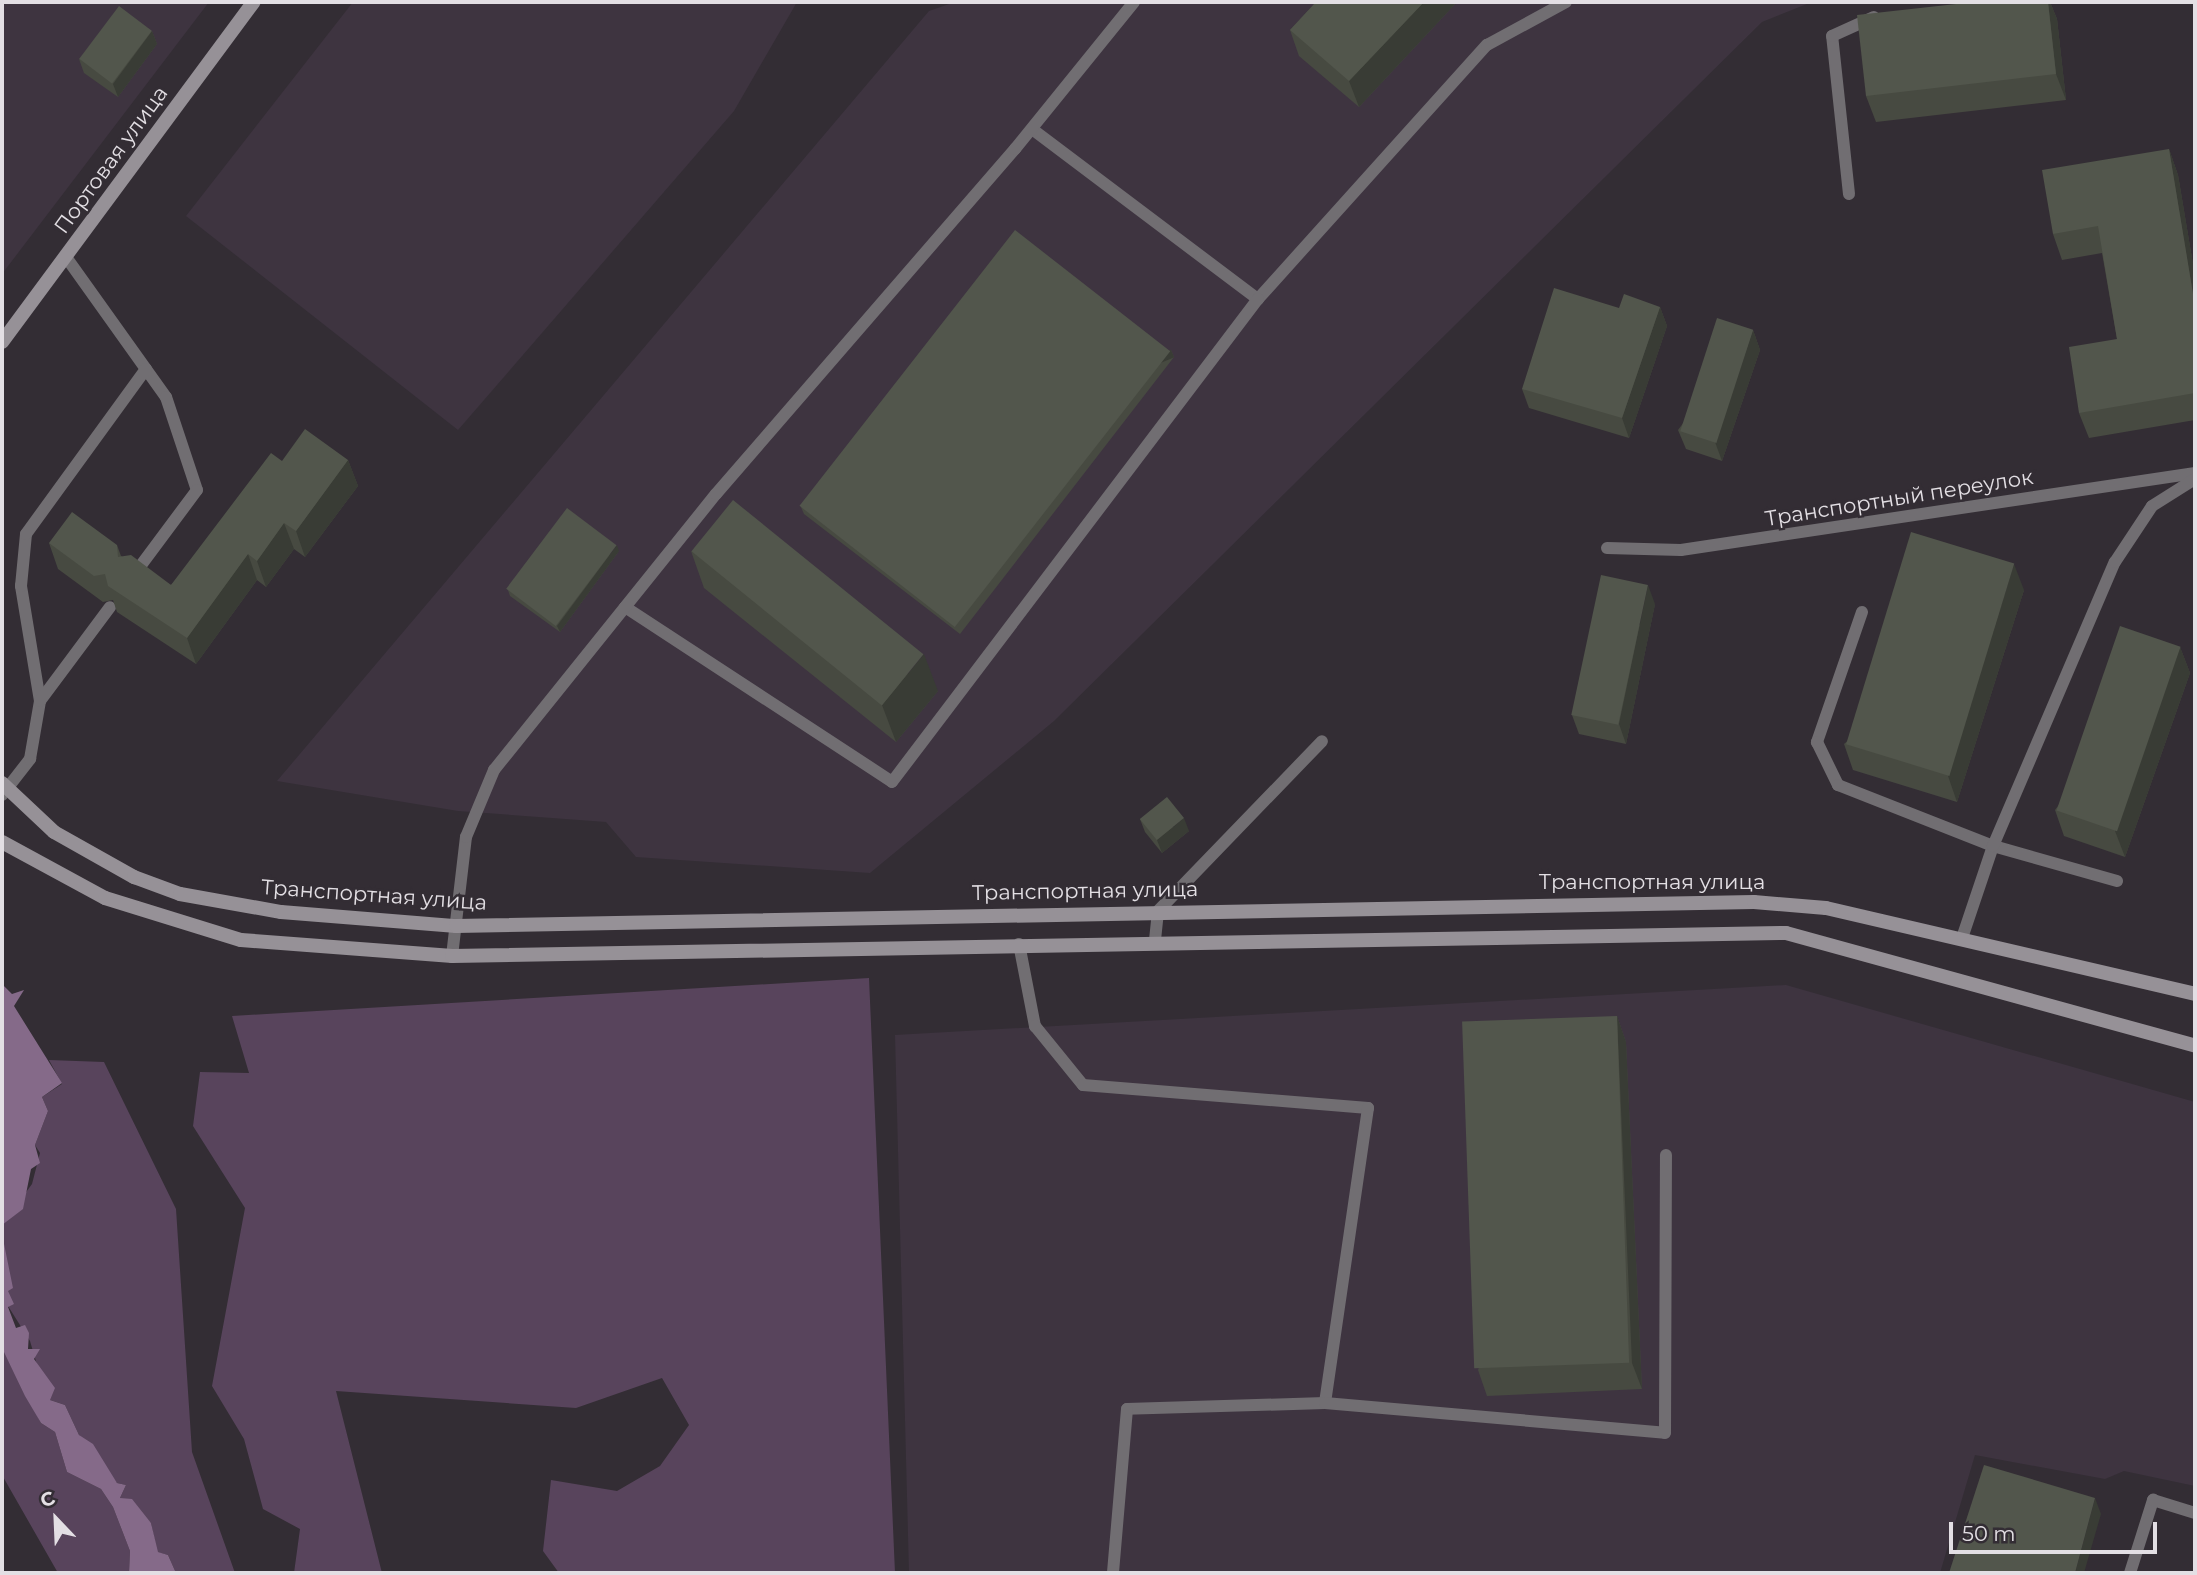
<!DOCTYPE html>
<html>
<head>
<meta charset="utf-8">
<style>
	body { margin:0 }
	#map { position:relative; width:2197px; height:1575px; overflow:hidden; background:#332d34; font-family:Montserrat,sans-serif }
	div>[style] { position:absolute }
	.built>* { inset:0; background:#3e3440 }
	.green>* { inset:0; background:#58445c }
	.water>* { inset:0; background:#856a89 }
	.service>* { height:12px; margin:-6px; padding:0 6px; transform-origin:6px; border-radius:6px; background:#716e72 }
	.secondary>* { height:14px; margin:-7px; padding:0 7px; transform-origin:7px; border-radius:7px; background:#969197 }
	.wall>* { inset:0; background:#474a41 }
	.shaded-wall>* { inset:0; background:#393c35; transform-origin:0 0 }
	.building>* { inset:0; background:#52564c; transform-origin:0 0 }
	span { translate:-50% -50%; white-space:nowrap; text-align:center; line-height:1.15; -webkit-text-stroke:5px #332d34; paint-order:stroke }
	.street-label { font-size:21px; color:#e3dfe4 }
	.frame { position:absolute; inset:0; border:4px solid #e3dfe4; pointer-events:none }
	.north { position:absolute; left:21px; top:1484px; width:70px; height:70px; -webkit-text-stroke:5px #332d34; paint-order:stroke; rotate:337deg; font-size:19px; font-weight:700; line-height:28px; text-align:center; color:#e3dfe4 }
	.north::after { content:''; display:block; margin:auto; width:24px; height:32px; background:#e3dfe4; clip-path:polygon(50% 0,100% 100%,50% 72%,0 100%) }
	.scale { position:absolute; left:1949px; top:1522px; width:208px; height:32px; box-sizing:border-box; border:4px solid #e3dfe4; border-top:0; padding-left:9px; font-size:21px; line-height:24px; white-space:nowrap; color:#e3dfe4; -webkit-text-stroke:5px #332d34; paint-order:stroke }
</style>
</head>
<body>
<div id="map">
	<div class="built">
		<div style="clip-path:polygon(2px 2px,209px 2px,2px 274px)"></div>
		<div style="clip-path:polygon(353px 2px,797px 2px,734px 111px,458px 430px,186px 216px)"></div>
		<div style="clip-path:polygon(955px 2px,1812px 2px,1762px 22px,1054px 721px,870px 873px,636px 857px,606px 822px,458px 811px,277px 781px,929px 11px)"></div>
		<div style="clip-path:polygon(1786px 985px,2195px 1102px,2195px 1486px,2124px 1471px,2105px 1479px,1975px 1455px,1940px 1573px,909px 1573px,895px 1035px)"></div>
	</div>
	<div class="green">
		<div style="clip-path:polygon(869px 978px,895px 1573px,559px 1573px,543px 1551px,551px 1480px,617px 1491px,660px 1466px,689px 1425px,662px 1378px,576px 1408px,336px 1391px,382px 1573px,294px 1573px,300px 1529px,263px 1509px,244px 1439px,212px 1386px,245px 1208px,193px 1126px,200px 1072px,249px 1073px,232px 1016px)"></div>
		<div style="clip-path:polygon(49px 1060px,104px 1062px,176px 1209px,192px 1452px,235px 1573px,176px 1573px,168px 1555px,157px 1552px,151px 1523px,120px 1498px,126px 1485px,117px 1483px,79px 1435px,65px 1405px,50px 1400px,49px 1381px,40px 1375px,30px 1341px,8px 1306px,2px 1225px,32px 1184px,40px 1153px,35px 1145px,48px 1111px,42px 1097px,62px 1084px)"></div>
		<div style="clip-path:polygon(2px 1348px,41px 1423px,55px 1432px,67px 1472px,101px 1489px,113px 1507px,130px 1551px,129px 1573px,58px 1573px,2px 1475px)"></div>
	</div>
	<div class="water">
		<div style="clip-path:polygon(2px 984px,12px 994px,24px 990px,14px 1006px,62px 1083px,42px 1097px,48px 1111px,35px 1145px,40px 1163px,31px 1169px,23px 1209px,2px 1225px)"></div>
		<div style="clip-path:polygon(2px 1234px,13px 1288px,8px 1291px,14px 1304px,8px 1307px,16px 1328px,25px 1325px,29px 1333px,28px 1349px,40px 1349px,34px 1359px,55px 1388px,50px 1400px,65px 1405px,79px 1435px,93px 1444px,117px 1483px,126px 1485px,120px 1498px,132px 1499px,151px 1523px,158px 1552px,168px 1555px,176px 1573px,129px 1573px,130px 1551px,113px 1507px,101px 1489px,67px 1472px,55px 1432px,41px 1423px,25px 1396px,2px 1348px)"></div>
	</div>
	<div class="service">
		<div style="left:1032px;top:129px;width:283px;rotate:37deg"></div>
		<div style="left:1258px;top:299px;width:342px;rotate:-48deg"></div>
		<div style="left:1487px;top:45px;width:90px;rotate:-28.6deg"></div>
		<div style="left:1849px;top:194px;width:159px;rotate:-96.1deg"></div>
		<div style="left:1832px;top:36px;width:46px;rotate:-24.3deg"></div>
		<div style="left:66px;top:257px;width:172px;rotate:54.5deg"></div>
		<div style="left:166px;top:397px;width:98px;rotate:71.6deg"></div>
		<div style="left:197px;top:490px;width:107px;rotate:126.7deg"></div>
		<div style="left:1607px;top:548px;width:74px;rotate:1.5deg"></div>
		<div style="left:1681px;top:550px;width:520px;rotate:-8.52deg"></div>
		<div style="left:625px;top:607px;width:319px;rotate:33.2deg"></div>
		<div style="left:892px;top:782px;width:606px;rotate:-52.85deg"></div>
		<div style="left:1862px;top:612px;width:138px;rotate:109.1deg"></div>
		<div style="left:1817px;top:742px;width:48px;rotate:64deg"></div>
		<div style="left:1838px;top:785px;width:167px;rotate:21.5deg"></div>
		<div style="left:1993px;top:846px;width:97px;rotate:108.6deg"></div>
		<div style="left:40px;top:701px;width:117px;rotate:-99.4deg"></div>
		<div style="left:21px;top:586px;width:52px;rotate:-84.5deg"></div>
		<div style="left:26px;top:534px;width:204px;rotate:-54deg"></div>
		<div style="left:2px;top:795px;width:46px;rotate:-52.1deg"></div>
		<div style="left:30px;top:759px;width:59px;rotate:-80.2deg"></div>
		<div style="left:40px;top:701px;width:117px;rotate:-53.3deg"></div>
		<div style="left:2117px;top:881px;width:129px;rotate:-164.2deg"></div>
		<div style="left:1993px;top:846px;width:309px;rotate:-66.8deg"></div>
		<div style="left:2115px;top:562px;width:67px;rotate:-56.5deg"></div>
		<div style="left:2152px;top:506px;width:51px;rotate:-32.1deg"></div>
		<div style="left:1155px;top:940px;width:29px;rotate:-84deg"></div>
		<div style="left:1158px;top:911px;width:236px;rotate:-46deg"></div>
		<div style="left:1019px;top:944px;width:84px;rotate:79deg"></div>
		<div style="left:1035px;top:1026px;width:76px;rotate:50.9deg"></div>
		<div style="left:1083px;top:1085px;width:286px;rotate:4.6deg"></div>
		<div style="left:1368px;top:1108px;width:298px;rotate:98.3deg"></div>
		<div style="left:1325px;top:1403px;width:198px;rotate:178.3deg"></div>
		<div style="left:1127px;top:1409px;width:165px;rotate:94.9deg"></div>
		<div style="left:452px;top:956px;width:120px;rotate:-83.3deg"></div>
		<div style="left:466px;top:837px;width:73px;rotate:-67.3deg"></div>
		<div style="left:494px;top:770px;width:354px;rotate:-51.2deg"></div>
		<div style="left:716px;top:494px;width:457px;rotate:-49.1deg"></div>
		<div style="left:1015px;top:149px;width:189px;rotate:-51deg"></div>
		<div style="left:1325px;top:1403px;width:341px;rotate:5deg"></div>
		<div style="left:1665px;top:1433px;width:278px;rotate:-89.8deg"></div>
		<div style="left:2130px;top:1573px;width:77px;rotate:-72.5deg"></div>
		<div style="left:2153px;top:1500px;width:44px;rotate:17.2deg"></div>
	</div>
	<div class="secondary">
		<div style="left:2px;top:342px;width:423px;rotate:-53.5deg"></div>
		<div style="left:2px;top:783px;width:71px;rotate:43.3deg"></div>
		<div style="left:54px;top:832px;width:92px;rotate:29.4deg"></div>
		<div style="left:134px;top:877px;width:49px;rotate:20.3deg"></div>
		<div style="left:180px;top:894px;width:103px;rotate:10.1deg"></div>
		<div style="left:281px;top:912px;width:176px;rotate:4.6deg"></div>
		<div style="left:456px;top:926px;width:1298px;rotate:-1.06deg"></div>
		<div style="left:1754px;top:902px;width:72px;rotate:4.8deg"></div>
		<div style="left:1826px;top:908px;width:379px;rotate:13.1deg"></div>
		<div style="left:2px;top:842px;width:117px;rotate:28.5deg"></div>
		<div style="left:105px;top:898px;width:142px;rotate:17.2deg"></div>
		<div style="left:241px;top:940px;width:212px;rotate:4.3deg"></div>
		<div style="left:452px;top:956px;width:1334px;rotate:-0.99deg"></div>
		<div style="left:1786px;top:933px;width:424px;rotate:15.4deg"></div>
	</div>
	<div class="wall">
		<div style="clip-path:polygon(1316px 2px,1457px 2px,1359px 107px,1299px 56px,1290px 30px)"></div>
		<div style="clip-path:polygon(1974px 2px,2050px 2px,2057px 19px,2066px 100px,1876px 122px,1866px 96px)"></div>
		<div style="clip-path:polygon(152px 31px,157px 44px,118px 97px,84px 73px,79px 59px)"></div>
		<div style="clip-path:polygon(2169px 149px,2178px 175px,2195px 276px,2195px 420px,2089px 438px,2079px 413px,2117px 339px,2102px 253px,2062px 260px,2053px 234px)"></div>
		<div style="clip-path:polygon(1660px 307px,1667px 326px,1629px 438px,1529px 408px,1522px 389px,1619px 308px)"></div>
		<div style="clip-path:polygon(1753px 330px,1760px 350px,1722px 461px,1686px 449px,1678px 430px)"></div>
		<div style="clip-path:polygon(1171px 350px,1174px 357px,960px 634px,804px 514px,801px 507px)"></div>
		<div style="clip-path:polygon(348px 460px,358px 486px,305px 557px,294px 549px,266px 587px,257px 580px,196px 664px,117px 612px,113px 600px,103px 602px,58px 569px,49px 543px,117px 545px,121px 556px,171px 585px,282px 461px)"></div>
		<div style="clip-path:polygon(619px 551px,560px 632px,510px 596px,508px 590px)"></div>
		<div style="clip-path:polygon(691px 551px,938px 691px,896px 742px,704px 588px)"></div>
		<div style="clip-path:polygon(2024px 590px,1957px 802px,1853px 770px,1844px 744px)"></div>
		<div style="clip-path:polygon(1655px 604px,1626px 744px,1579px 734px,1572px 715px)"></div>
		<div style="clip-path:polygon(2180px 647px,2190px 673px,2125px 857px,2064px 836px,2055px 810px)"></div>
		<div style="clip-path:polygon(1140px 819px,1189px 831px,1162px 853px,1145px 832px)"></div>
		<div style="clip-path:polygon(1617px 1016px,1626px 1042px,1642px 1389px,1487px 1396px,1478px 1370px)"></div>
	</div>
	<div class="shaded-wall">
		<div style="clip-path:polygon(1424px 2px,1457px 2px,1359px 107px,1349px 81px)"></div>
		<div style="clip-path:polygon(2048px 2px,2050px 2px,2057px 19px,2066px 100px,2056px 74px)"></div>
		<div style="clip-path:polygon(152px 31px,157px 44px,118px 97px,113px 84px)"></div>
		<div style="clip-path:polygon(2169px 149px,2178px 175px,2195px 276px,2195px 306px)"></div>
		<div style="clip-path:polygon(1660px 307px,1667px 326px,1629px 438px,1622px 418px)"></div>
		<div style="clip-path:polygon(1753px 330px,1760px 350px,1722px 461px,1715px 442px)"></div>
		<div style="left:1171px;top:350px;width:8px;height:350px;rotate:67deg"></div>
		<div style="clip-path:polygon(348px 460px,358px 486px,305px 557px,296px 531px)"></div>
		<div style="clip-path:polygon(284px 523px,294px 549px,266px 587px,257px 561px)"></div>
		<div style="clip-path:polygon(617px 545px,619px 551px,560px 632px,557px 626px)"></div>
		<div style="clip-path:polygon(248px 554px,257px 580px,196px 664px,187px 638px)"></div>
		<div style="clip-path:polygon(2014px 564px,2024px 590px,1957px 802px,1948px 776px)"></div>
		<div style="clip-path:polygon(1648px 585px,1655px 604px,1626px 744px,1619px 724px)"></div>
		<div style="clip-path:polygon(2180px 647px,2190px 673px,2125px 857px,2115px 831px)"></div>
		<div style="clip-path:polygon(924px 654px,938px 691px,896px 742px,882px 705px)"></div>
		<div style="clip-path:polygon(1184px 818px,1189px 831px,1162px 853px,1157px 840px)"></div>
		<div style="clip-path:polygon(1617px 1016px,1626px 1042px,1642px 1389px,1632px 1363px)"></div>
		<div style="clip-path:polygon(2095px 1498px,2101px 1514px,2084px 1573px,2075px 1573px)"></div>
	</div>
	<div class="building">
		<div style="clip-path:polygon(1316px 2px,1424px 2px,1349px 81px,1290px 30px)"></div>
		<div style="clip-path:polygon(1974px 2px,2048px 2px,2056px 74px,1866px 96px,1857px 15px)"></div>
		<div style="left:119px;top:6px;width:41px;height:66px;rotate:37deg"></div>
		<div style="clip-path:polygon(2169px 149px,2195px 306px,2195px 393px,2079px 413px,2069px 347px,2117px 339px,2098px 226px,2053px 234px,2042px 170px)"></div>
		<div style="left:1015px;top:230px;width:197px;height:350px;rotate:38deg"></div>
		<div style="clip-path:polygon(1554px 288px,1619px 308px,1624px 294px,1660px 307px,1622px 418px,1522px 389px)"></div>
		<div style="left:1717px;top:318px;width:38px;height:119px;rotate:18deg"></div>
		<div style="clip-path:polygon(305px 429px,348px 460px,296px 531px,284px 523px,257px 561px,248px 554px,187px 638px,108px 586px,105px 574px,94px 576px,49px 543px,72px 512px,117px 545px,118px 557px,131px 555px,171px 585px,271px 453px,282px 461px)"></div>
		<div style="left:733px;top:500px;width:245px;height:66px;rotate:39deg"></div>
		<div style="left:567px;top:508px;width:62px;height:101px;rotate:37deg"></div>
		<div style="left:1911px;top:532px;width:108px;height:222px;rotate:17deg"></div>
		<div style="left:1601px;top:575px;width:48px;height:143px;rotate:12deg"></div>
		<div style="left:2120px;top:626px;width:64px;height:195px;rotate:19deg"></div>
		<div style="left:1167px;top:797px;width:27px;height:35px;rotate:51deg"></div>
		<div style="left:1617px;top:1016px;width:347px;height:155px;rotate:88deg"></div>
		<div style="clip-path:polygon(1984px 1465px,2095px 1498px,2075px 1573px,1949px 1573px)"></div>
	</div>
	<div class="street-label">
		<span style="left:111px;top:160px;rotate:-54deg">Портовая улица</span>
		<span style="left:1899px;top:498px;rotate:-9deg">Транспортный переулок</span>
		<span style="left:1652px;top:882px">Транспортная улица</span>
		<span style="left:1085px;top:891px;rotate:-1deg">Транспортная улица</span>
		<span style="left:374px;top:895px;rotate:4deg">Транспортная улица</span>
	</div>
	<div class="frame"></div>
	<div class="north">С</div>
	<div class="scale">50 m</div>
</div>
</body>
</html>
